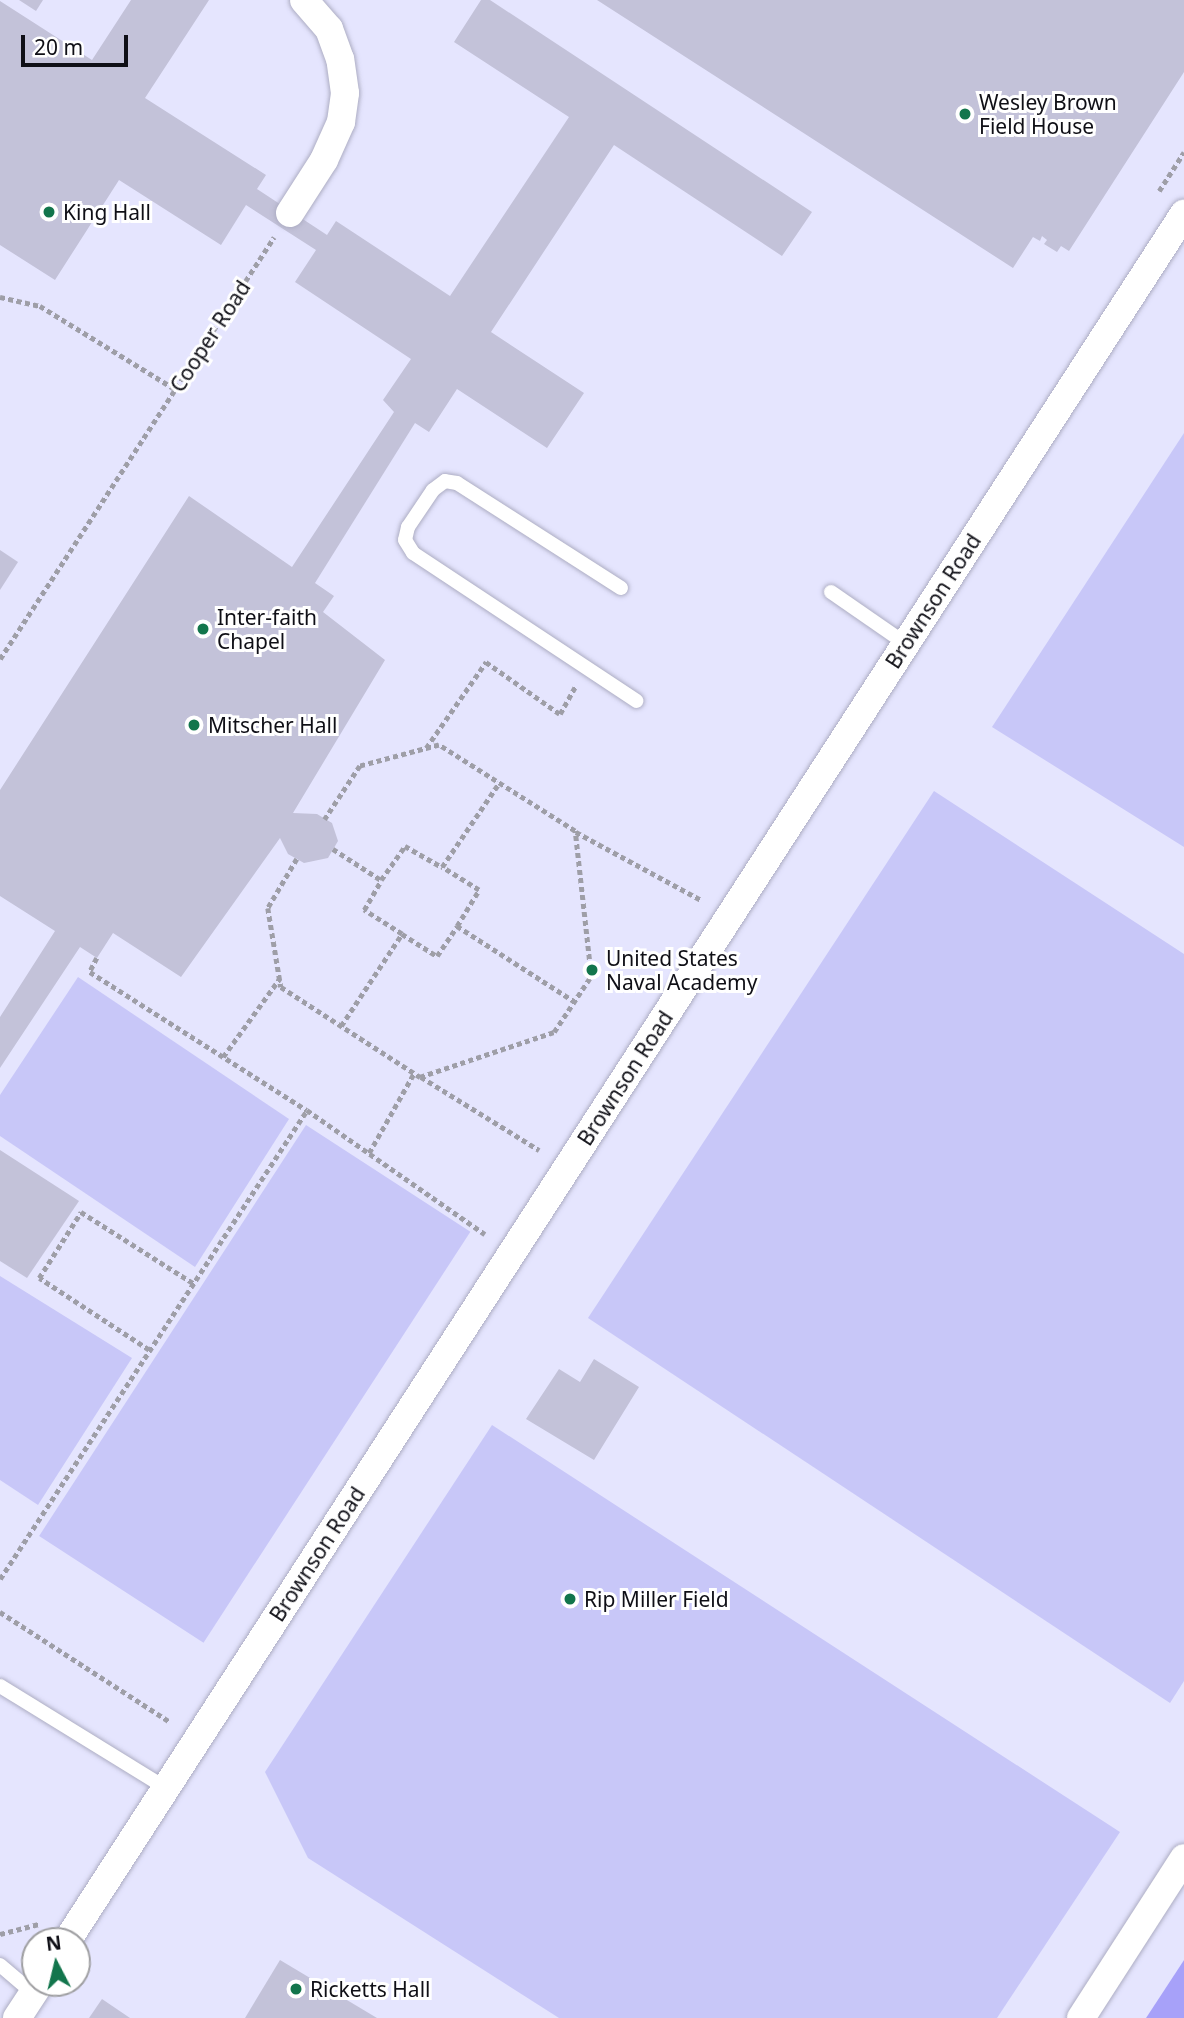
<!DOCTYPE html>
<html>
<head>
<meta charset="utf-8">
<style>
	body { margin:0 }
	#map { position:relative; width:1184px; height:2018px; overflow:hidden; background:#f3f3fd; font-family:"Noto Sans",sans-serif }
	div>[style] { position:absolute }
	.built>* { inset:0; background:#e5e5fe }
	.green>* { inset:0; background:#c8c7f8; transform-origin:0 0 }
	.water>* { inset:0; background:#a7a1f9 }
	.building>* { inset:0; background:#c3c2d9 }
	.path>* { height:4.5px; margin-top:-2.25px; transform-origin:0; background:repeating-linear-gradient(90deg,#9e9ea7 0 5px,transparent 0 8.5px) }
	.roads { filter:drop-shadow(0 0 2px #adadc3) drop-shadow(0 0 2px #adadc3) }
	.service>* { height:14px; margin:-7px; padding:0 7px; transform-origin:7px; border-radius:7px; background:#fff }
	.minor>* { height:28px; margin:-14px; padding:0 14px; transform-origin:14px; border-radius:14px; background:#fff }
	.dots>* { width:19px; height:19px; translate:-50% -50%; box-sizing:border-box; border:4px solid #fff; border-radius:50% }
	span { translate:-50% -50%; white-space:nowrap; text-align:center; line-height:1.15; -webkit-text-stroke:6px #fff; paint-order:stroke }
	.poi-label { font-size:21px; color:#0f0f16 }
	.left { translate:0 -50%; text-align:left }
	.street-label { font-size:21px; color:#0f0f16 }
	.north { position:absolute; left:21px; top:1927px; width:70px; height:70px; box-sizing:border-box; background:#fff; border:2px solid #9f9fa2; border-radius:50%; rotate:353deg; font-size:19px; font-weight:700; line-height:28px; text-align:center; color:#0f0f16 }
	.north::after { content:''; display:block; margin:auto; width:24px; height:32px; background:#12754c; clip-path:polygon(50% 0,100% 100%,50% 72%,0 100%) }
	.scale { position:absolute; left:21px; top:35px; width:107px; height:32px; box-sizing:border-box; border:4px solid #0f0f16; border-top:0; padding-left:9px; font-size:21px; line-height:24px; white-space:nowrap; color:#0f0f16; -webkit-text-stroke:5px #fff; paint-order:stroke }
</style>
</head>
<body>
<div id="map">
	<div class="built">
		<div style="clip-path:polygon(evenodd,0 0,1184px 0,1184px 1960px,1146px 2018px,0 2018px,0 0,35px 1941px,77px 1941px,77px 1983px,35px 1983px,35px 1941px)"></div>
	</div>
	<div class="green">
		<div style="clip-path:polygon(1184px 433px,1184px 847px,992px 727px)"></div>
		<div style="clip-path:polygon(934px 791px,1184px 954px,1184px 1681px,1170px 1703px,588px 1318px)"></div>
		<div style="clip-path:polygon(78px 977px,289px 1119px,195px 1267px,0 1136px,0 1095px)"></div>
		<div style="left:306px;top:1125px;width:196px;height:490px;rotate:33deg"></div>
		<div style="clip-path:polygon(0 1276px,132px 1358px,38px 1505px,0 1480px)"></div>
		<div style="clip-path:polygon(492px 1425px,1120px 1832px,997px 2018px,559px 2018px,308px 1858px,265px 1772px)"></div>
	</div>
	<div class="water">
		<div style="clip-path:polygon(1184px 1960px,1184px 2018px,1146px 2018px)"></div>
	</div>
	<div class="building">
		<div style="clip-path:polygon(19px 0,43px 0,36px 11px)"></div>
		<div style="clip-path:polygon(131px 0,209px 0,145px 98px,266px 175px,257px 189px,327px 235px,336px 221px,450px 296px,569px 117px,454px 42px,481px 0,490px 0,812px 212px,782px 256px,614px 145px,491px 332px,584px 393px,547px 448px,457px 389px,429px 432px,415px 423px,315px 583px,334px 596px,323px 612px,385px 660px,293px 813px,317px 814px,332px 823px,338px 841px,328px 858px,304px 863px,288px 854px,280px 838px,181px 977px,113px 933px,97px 958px,80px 947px,0 1068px,0 1017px,55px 931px,0 896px,0 790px,189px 496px,292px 567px,394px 412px,383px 400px,411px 359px,295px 282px,316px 250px,246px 205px,221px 245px,119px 180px,55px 280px,0 245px,0 1px,92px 60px)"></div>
		<div style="clip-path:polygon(597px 0,1184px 0,1184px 72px,1069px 251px,1061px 246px,1057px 252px,1044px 244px,1047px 240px,1042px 236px,1040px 241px,1033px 237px,1013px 268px)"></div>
		<div style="clip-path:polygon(0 550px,18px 562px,0 590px)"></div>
		<div style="clip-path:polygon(0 1150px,79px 1201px,27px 1278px,0 1261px)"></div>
		<div style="clip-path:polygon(594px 1359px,639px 1387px,594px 1460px,526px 1419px,559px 1369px,580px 1382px)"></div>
		<div style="clip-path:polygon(280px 1960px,377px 2018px,245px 2018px)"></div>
		<div style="clip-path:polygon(102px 1999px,130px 2018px,89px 2018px)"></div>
	</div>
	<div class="path">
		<div style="left:1159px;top:191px;width:46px;rotate:-57.3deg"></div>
		<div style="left:0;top:297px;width:41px;rotate:12.7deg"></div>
		<div style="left:40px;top:306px;width:158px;rotate:31.6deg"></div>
		<div style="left:0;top:659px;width:503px;rotate:-57deg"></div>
		<div style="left:426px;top:748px;width:105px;rotate:-55.1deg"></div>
		<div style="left:486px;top:662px;width:90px;rotate:35.1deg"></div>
		<div style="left:560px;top:714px;width:31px;rotate:-61deg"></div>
		<div style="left:576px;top:832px;width:142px;rotate:28.5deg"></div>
		<div style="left:333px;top:849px;width:57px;rotate:32.9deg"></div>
		<div style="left:381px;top:880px;width:42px;rotate:-54.8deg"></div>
		<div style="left:405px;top:846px;width:43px;rotate:29.6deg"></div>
		<div style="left:297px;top:859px;width:57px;rotate:120.6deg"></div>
		<div style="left:268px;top:908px;width:80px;rotate:80.7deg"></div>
		<div style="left:281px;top:987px;width:166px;rotate:32.9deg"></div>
		<div style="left:420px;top:1077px;width:141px;rotate:-18.6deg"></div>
		<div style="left:554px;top:1032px;width:67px;rotate:-56.5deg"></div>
		<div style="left:591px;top:976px;width:146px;rotate:-96.3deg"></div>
		<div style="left:575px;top:831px;width:161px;rotate:-147.7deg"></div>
		<div style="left:439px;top:745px;width:82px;rotate:165.1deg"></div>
		<div style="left:360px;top:766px;width:64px;rotate:123.4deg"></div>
		<div style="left:457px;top:926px;width:42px;rotate:-58.6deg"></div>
		<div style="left:479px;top:890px;width:44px;rotate:-148.1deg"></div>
		<div style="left:442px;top:867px;width:102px;rotate:-55.8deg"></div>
		<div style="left:402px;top:934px;width:41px;rotate:32.2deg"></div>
		<div style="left:437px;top:956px;width:36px;rotate:-56deg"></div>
		<div style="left:457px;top:926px;width:139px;rotate:32.7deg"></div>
		<div style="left:97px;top:958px;width:16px;rotate:117deg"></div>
		<div style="left:90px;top:972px;width:257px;rotate:32.5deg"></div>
		<div style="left:307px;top:1110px;width:217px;rotate:34.9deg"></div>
		<div style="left:341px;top:1026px;width:110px;rotate:-56.5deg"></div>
		<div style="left:402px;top:934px;width:45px;rotate:-147.7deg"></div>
		<div style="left:364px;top:910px;width:34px;rotate:-60deg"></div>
		<div style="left:223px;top:1057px;width:97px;rotate:-54.2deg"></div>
		<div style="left:421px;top:1077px;width:139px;rotate:31.7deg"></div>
		<div style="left:369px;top:1153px;width:92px;rotate:-60.6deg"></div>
		<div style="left:149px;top:1350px;width:131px;rotate:-146.8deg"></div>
		<div style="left:39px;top:1278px;width:78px;rotate:-57.5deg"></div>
		<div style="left:81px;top:1212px;width:133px;rotate:32.4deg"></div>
		<div style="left:0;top:1579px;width:561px;rotate:-56.79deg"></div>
		<div style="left:0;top:1612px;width:202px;rotate:32.9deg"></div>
		<div style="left:0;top:1934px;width:40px;rotate:-14.4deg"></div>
	</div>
	<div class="roads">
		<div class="service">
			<div style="left:621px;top:588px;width:195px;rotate:-147.4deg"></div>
			<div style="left:457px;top:483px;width:12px;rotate:-171deg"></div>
			<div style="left:445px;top:481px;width:15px;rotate:143deg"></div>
			<div style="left:433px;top:490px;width:45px;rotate:124deg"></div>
			<div style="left:408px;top:527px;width:13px;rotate:103deg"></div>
			<div style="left:405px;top:540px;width:15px;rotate:58deg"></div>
			<div style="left:413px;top:553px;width:268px;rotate:33.5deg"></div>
			<div style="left:831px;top:592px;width:91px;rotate:34.7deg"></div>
			<div style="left:0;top:1686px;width:195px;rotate:31.6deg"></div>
			<div style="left:0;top:1965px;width:43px;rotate:40.3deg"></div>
		</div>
		<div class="minor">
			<div style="left:290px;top:213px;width:63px;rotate:-57.3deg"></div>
			<div style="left:324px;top:160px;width:42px;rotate:-65.9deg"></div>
			<div style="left:341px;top:122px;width:29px;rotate:-82deg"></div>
			<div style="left:345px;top:93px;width:34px;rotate:-98deg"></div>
			<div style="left:340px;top:59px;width:32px;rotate:-110deg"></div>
			<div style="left:329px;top:29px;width:38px;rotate:-131deg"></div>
			<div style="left:67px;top:1941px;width:2057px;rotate:-57.11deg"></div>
			<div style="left:17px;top:2018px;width:42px;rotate:-56.7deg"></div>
			<div style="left:1081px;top:2018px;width:190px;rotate:-57.2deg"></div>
		</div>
	</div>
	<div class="dots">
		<div style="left:965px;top:114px;background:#12754c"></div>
		<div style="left:49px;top:212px;background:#12754c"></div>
		<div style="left:203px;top:629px;background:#12754c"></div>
		<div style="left:194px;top:725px;background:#12754c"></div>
		<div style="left:592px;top:970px;background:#12754c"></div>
		<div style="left:570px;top:1599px;background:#12754c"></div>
		<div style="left:296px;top:1989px;background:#12754c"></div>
	</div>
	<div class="poi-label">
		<span class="left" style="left:979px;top:114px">Wesley Brown<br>Field House</span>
		<span class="left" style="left:63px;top:212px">King Hall</span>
		<span class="left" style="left:217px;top:629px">Inter-faith<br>Chapel</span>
		<span class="left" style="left:208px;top:725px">Mitscher Hall</span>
		<span class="left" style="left:606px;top:970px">United States<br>Naval Academy</span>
		<span class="left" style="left:584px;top:1599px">Rip Miller Field</span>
		<span class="left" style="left:310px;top:1989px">Ricketts Hall</span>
	</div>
	<div class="street-label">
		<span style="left:210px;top:336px;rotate:-57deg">Cooper Road</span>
		<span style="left:933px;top:601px;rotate:-57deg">Brownson Road</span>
		<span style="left:625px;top:1078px;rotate:-57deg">Brownson Road</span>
		<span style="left:317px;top:1554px;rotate:-57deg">Brownson Road</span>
	</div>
	<div class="north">N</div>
	<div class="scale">20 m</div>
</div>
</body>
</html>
